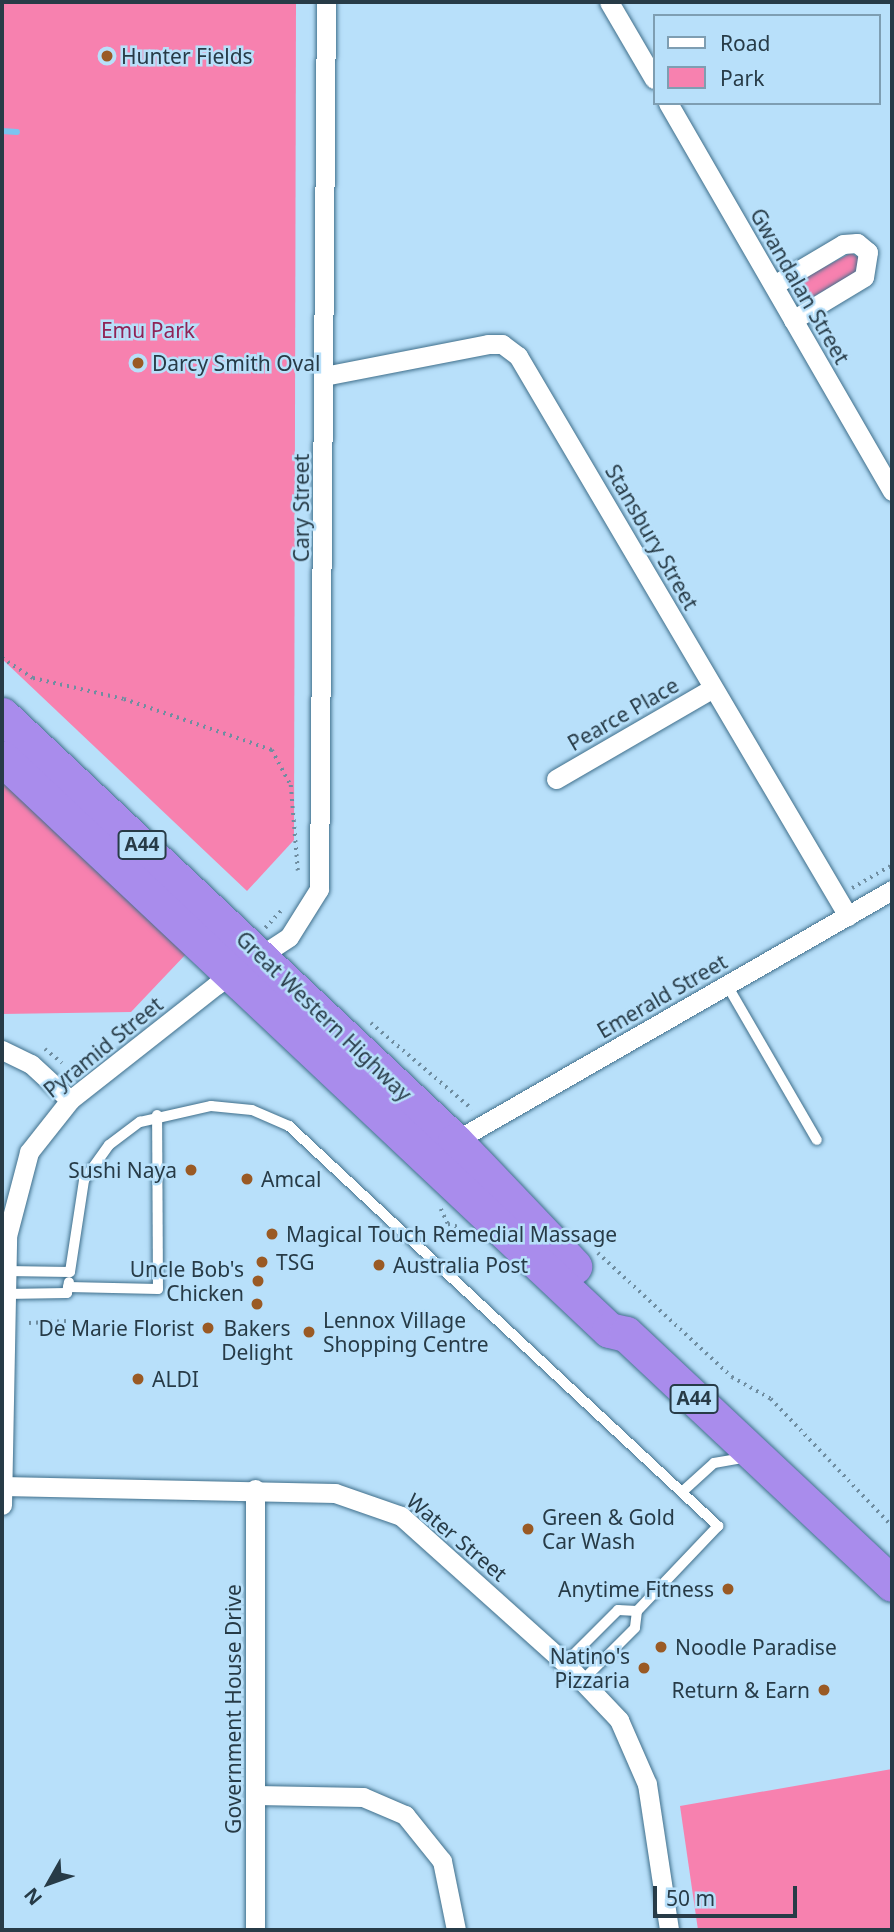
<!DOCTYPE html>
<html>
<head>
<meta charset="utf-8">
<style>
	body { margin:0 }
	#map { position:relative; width:894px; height:1932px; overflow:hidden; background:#b8e0fa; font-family:"Noto Sans",sans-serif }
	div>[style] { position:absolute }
	.green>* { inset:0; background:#f781af }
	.stream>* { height:6px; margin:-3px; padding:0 3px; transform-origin:3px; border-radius:3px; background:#7cc4f0 }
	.path>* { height:3.5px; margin-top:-1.75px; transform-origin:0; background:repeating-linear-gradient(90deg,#6f8da0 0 2px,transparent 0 7px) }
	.roads { filter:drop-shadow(0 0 2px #406f8b) drop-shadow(0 0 2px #406f8b) }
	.lane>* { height:10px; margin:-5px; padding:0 5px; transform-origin:5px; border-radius:5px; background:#fff }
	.street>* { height:19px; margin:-9.5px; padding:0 9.5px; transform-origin:9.5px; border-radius:9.5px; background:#fff }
	.highway>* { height:35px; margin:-17.5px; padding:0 17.5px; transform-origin:17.5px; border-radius:17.5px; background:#a98cec }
	.dots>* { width:19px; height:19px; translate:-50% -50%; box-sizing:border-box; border:4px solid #b8e0fa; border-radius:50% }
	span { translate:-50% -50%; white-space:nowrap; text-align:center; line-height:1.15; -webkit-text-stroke:5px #b8e0fa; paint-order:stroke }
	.shield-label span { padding:2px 5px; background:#b8e0fa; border:2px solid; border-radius:5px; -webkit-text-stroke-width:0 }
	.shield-label { font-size:19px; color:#273b47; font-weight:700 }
	.poi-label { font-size:21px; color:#273b47 }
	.left { translate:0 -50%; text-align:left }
	.right { translate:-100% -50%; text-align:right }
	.street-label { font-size:21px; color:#273b47 }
	.park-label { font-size:21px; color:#902256 }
	.frame { position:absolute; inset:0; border:4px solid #273b47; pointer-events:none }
	.legend { position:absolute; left:653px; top:14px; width:228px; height:91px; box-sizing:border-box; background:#b8e0fa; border:2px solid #7e9eb2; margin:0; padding:9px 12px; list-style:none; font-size:21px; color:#273b47 }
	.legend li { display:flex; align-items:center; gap:14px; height:35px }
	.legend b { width:35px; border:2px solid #7e9eb2 }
	.north { position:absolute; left:14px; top:1848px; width:70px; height:70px; -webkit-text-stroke:5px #b8e0fa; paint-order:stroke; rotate:230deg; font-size:19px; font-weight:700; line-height:28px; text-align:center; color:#273b47 }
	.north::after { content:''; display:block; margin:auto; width:24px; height:32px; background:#273b47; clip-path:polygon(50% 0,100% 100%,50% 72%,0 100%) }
	.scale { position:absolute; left:653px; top:1886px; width:144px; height:32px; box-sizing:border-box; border:4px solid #273b47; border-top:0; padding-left:9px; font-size:21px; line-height:24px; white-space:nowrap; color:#273b47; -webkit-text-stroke:5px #b8e0fa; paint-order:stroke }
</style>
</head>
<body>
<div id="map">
	<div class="green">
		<div style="clip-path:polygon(2px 2px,296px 2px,294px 840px,247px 891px,2px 659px)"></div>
		<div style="clip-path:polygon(851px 253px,859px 258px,855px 273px,809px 299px,795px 295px,798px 281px)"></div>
		<div style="clip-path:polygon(2px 780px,187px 953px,131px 1012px,2px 1014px)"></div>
		<div style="clip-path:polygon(892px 1769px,892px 1930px,698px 1930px,680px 1806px)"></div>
	</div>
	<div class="stream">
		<div style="left:2px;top:131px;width:15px;rotate:4deg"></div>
	</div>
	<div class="path">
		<div style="left:2px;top:658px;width:37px;rotate:33deg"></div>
		<div style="left:33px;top:678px;width:93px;rotate:13deg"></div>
		<div style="left:124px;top:699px;width:157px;rotate:19deg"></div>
		<div style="left:272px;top:750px;width:40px;rotate:62deg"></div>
		<div style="left:291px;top:785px;width:86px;rotate:85.3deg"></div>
		<div style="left:852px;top:888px;width:46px;rotate:-29.9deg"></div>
		<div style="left:265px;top:928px;width:26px;rotate:-47deg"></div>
		<div style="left:371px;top:1023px;width:133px;rotate:40.4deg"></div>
		<div style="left:45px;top:1049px;width:22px;rotate:39deg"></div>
		<div style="left:441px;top:1209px;width:17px;rotate:65deg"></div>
		<div style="left:448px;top:1224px;width:11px;rotate:15deg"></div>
		<div style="left:439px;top:1235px;width:14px;rotate:-51deg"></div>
		<div style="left:598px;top:1253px;width:183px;rotate:42.8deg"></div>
		<div style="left:732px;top:1377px;width:45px;rotate:29.4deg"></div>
		<div style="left:771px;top:1399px;width:175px;rotate:46.4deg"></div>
		<div style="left:29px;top:1323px;width:38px;rotate:-3deg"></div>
	</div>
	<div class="roads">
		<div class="lane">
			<div style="left:727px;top:985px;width:179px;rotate:59.9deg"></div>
			<div style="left:6px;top:1271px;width:64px;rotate:0.9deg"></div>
			<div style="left:70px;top:1272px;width:93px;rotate:-81.3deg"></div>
			<div style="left:84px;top:1180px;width:43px;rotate:-54.5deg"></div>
			<div style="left:109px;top:1145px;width:39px;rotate:-37deg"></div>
			<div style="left:140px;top:1122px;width:73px;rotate:-12.7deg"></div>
			<div style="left:211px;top:1106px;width:41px;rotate:5.6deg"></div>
			<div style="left:252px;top:1110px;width:40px;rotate:23.4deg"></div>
			<div style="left:289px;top:1126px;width:587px;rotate:43deg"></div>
			<div style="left:718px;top:1526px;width:117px;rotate:133.6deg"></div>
			<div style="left:637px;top:1611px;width:17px;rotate:97deg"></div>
			<div style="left:635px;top:1628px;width:74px;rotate:135deg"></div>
			<div style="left:68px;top:1287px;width:90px;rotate:1.3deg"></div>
			<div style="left:158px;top:1289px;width:174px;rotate:-90.3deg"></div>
			<div style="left:5px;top:1294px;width:62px;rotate:-0.9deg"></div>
			<div style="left:67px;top:1293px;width:11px;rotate:-80deg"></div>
			<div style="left:682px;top:1492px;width:43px;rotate:-42.2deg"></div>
			<div style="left:714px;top:1463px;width:27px;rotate:-10deg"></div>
			<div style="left:565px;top:1663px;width:75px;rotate:-45deg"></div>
			<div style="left:618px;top:1610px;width:19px;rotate:3deg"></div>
		</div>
		<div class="street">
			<div style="left:609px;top:2px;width:89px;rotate:59.7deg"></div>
			<div style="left:668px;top:103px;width:448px;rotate:60deg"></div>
			<div style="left:774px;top:285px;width:80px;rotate:-30.7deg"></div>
			<div style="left:843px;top:244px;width:14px;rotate:-4deg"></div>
			<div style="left:857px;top:243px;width:14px;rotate:39deg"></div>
			<div style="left:868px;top:252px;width:25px;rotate:99deg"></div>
			<div style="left:864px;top:277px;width:83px;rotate:148.8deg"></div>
			<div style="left:324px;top:376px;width:167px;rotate:-11deg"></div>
			<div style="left:488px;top:344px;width:14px"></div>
			<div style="left:502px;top:344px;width:20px;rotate:37deg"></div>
			<div style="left:518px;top:356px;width:650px;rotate:59.49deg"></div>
			<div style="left:556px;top:779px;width:181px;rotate:-30.1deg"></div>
			<div style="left:2px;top:1050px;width:32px;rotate:26deg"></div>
			<div style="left:31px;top:1064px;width:53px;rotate:42.7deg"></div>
			<div style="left:455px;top:1141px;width:504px;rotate:-29.87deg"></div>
			<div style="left:2px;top:1486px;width:333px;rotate:1.2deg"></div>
			<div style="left:335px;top:1493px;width:70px;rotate:19.2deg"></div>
			<div style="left:401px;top:1516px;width:220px;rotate:41.9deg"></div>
			<div style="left:565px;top:1663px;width:79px;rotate:46.5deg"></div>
			<div style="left:619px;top:1720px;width:70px;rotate:66.4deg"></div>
			<div style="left:647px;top:1784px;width:148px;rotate:81.4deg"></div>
			<div style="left:255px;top:1489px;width:441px;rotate:90deg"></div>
			<div style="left:2px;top:1505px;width:269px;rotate:-88.9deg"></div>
			<div style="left:7px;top:1236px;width:87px;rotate:-75.3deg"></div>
			<div style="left:29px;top:1152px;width:66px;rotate:-51.7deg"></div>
			<div style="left:70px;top:1100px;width:186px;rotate:-38.2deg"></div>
			<div style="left:216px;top:985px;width:87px;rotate:-33.3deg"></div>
			<div style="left:289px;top:937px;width:57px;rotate:-58deg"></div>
			<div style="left:319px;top:889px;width:887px;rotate:-89.55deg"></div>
			<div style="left:256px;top:1795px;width:107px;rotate:1.1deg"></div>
			<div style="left:363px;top:1797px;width:46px;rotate:23.2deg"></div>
			<div style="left:405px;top:1815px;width:59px;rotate:51.2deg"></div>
			<div style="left:442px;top:1861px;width:70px;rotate:78.5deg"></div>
		</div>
		<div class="highway">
			<div style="left:2px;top:715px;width:622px;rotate:43.24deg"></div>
			<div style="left:455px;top:1141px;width:173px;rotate:46.4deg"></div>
			<div style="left:2px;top:758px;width:834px;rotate:43.3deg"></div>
			<div style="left:609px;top:1330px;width:17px;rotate:13deg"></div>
			<div style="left:626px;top:1334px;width:365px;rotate:43.2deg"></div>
		</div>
	</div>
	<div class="dots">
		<div style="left:107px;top:56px;background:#9a5a24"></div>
		<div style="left:138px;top:363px;background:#9a5a24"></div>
		<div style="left:191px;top:1170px;background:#9a5a24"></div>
		<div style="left:247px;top:1179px;background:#9a5a24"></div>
		<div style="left:272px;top:1234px;background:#9a5a24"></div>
		<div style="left:262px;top:1262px;background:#9a5a24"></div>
		<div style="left:379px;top:1265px;background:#9a5a24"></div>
		<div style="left:258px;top:1281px;background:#9a5a24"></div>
		<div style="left:257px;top:1304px;background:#9a5a24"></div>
		<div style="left:208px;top:1328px;background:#9a5a24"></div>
		<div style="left:309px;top:1332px;background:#9a5a24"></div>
		<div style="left:138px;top:1379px;background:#9a5a24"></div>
		<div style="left:528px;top:1529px;background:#9a5a24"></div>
		<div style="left:728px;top:1589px;background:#9a5a24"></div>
		<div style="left:661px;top:1647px;background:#9a5a24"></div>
		<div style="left:644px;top:1668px;background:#9a5a24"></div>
		<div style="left:824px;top:1690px;background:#9a5a24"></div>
	</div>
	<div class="shield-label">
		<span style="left:142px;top:845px">A44</span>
		<span style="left:694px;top:1399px">A44</span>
	</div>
	<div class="poi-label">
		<span class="left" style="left:121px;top:56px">Hunter Fields</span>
		<span class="left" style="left:152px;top:363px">Darcy Smith Oval</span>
		<span class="right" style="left:177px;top:1170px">Sushi Naya</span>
		<span class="left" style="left:261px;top:1179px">Amcal</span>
		<span class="left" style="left:286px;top:1234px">Magical Touch Remedial Massage</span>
		<span class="left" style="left:276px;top:1262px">TSG</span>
		<span class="left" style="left:393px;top:1265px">Australia Post</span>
		<span class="right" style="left:244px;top:1281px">Uncle Bob's<br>Chicken</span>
		<span class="left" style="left:323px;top:1332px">Lennox Village<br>Shopping Centre</span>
		<span class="right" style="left:194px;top:1328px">De Marie Florist</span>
		<span style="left:257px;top:1340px">Bakers<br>Delight</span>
		<span class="left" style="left:152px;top:1379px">ALDI</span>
		<span class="left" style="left:542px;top:1529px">Green &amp; Gold<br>Car Wash</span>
		<span class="right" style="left:714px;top:1589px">Anytime Fitness</span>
		<span class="left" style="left:675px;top:1647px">Noodle Paradise</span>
		<span class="right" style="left:630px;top:1668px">Natino's<br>Pizzaria</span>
		<span class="right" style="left:810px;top:1690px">Return &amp; Earn</span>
	</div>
	<div class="street-label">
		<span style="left:800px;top:286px;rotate:60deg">Gwandalan Street</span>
		<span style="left:301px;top:508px;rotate:-90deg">Cary Street</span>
		<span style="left:652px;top:537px;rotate:60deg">Stansbury Street</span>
		<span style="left:623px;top:714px;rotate:-30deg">Pearce Place</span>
		<span style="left:662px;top:996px;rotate:-30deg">Emerald Street</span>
		<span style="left:324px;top:1016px;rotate:44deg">Great Western Highway</span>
		<span style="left:103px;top:1047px;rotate:-39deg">Pyramid Street</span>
		<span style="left:457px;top:1537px;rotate:40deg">Water Street</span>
		<span style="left:233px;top:1709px;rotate:-90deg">Government House Drive</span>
	</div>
	<div class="park-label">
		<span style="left:148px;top:330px">Emu Park</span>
	</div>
	<div class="frame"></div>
	<ul class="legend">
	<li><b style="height:9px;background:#fff"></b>Road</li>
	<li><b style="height:19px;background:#f781af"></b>Park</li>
	</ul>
	<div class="north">N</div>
	<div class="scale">50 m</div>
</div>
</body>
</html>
